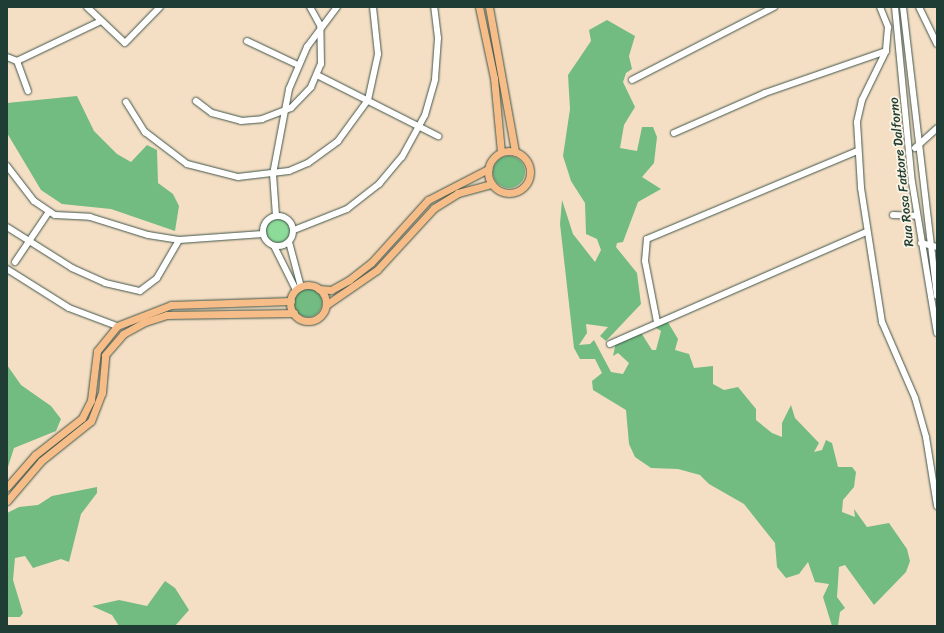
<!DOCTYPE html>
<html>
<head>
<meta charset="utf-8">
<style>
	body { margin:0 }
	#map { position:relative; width:944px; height:633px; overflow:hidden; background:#f5dfc4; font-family:Sriracha,sans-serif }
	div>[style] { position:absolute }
	.green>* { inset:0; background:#8ddb99 }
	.round { border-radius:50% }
	.forest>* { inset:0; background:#72bb81 }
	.roads { filter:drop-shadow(0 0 1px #3f554a) drop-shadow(0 0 1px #3f554a) }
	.minor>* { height:6px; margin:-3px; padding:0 3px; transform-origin:3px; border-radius:3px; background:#fff }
	.minor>.ring { margin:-3px; padding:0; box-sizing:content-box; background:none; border:6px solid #fff; border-radius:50% }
	.major>* { height:7px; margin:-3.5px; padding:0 3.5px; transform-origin:3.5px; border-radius:3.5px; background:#f7bd88 }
	.major>.ring { margin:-3.5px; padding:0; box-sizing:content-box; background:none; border:7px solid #f7bd88; border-radius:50% }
	span { translate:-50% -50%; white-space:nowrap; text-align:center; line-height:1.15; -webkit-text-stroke:3.5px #fcf5e5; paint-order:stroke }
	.street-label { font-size:13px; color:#1f3d34 }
	.frame { position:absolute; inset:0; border:8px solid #1f3d34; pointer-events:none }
</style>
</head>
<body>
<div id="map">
	<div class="green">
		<div class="round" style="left:266px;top:219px;width:24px;height:24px"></div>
	</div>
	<div class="forest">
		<div style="clip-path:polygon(607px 20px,635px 36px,629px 56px,632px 69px,626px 73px,623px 82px,635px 107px,624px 125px,620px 148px,637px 151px,642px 127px,653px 127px,657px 137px,654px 163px,642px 177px,661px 189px,638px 202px,623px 242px,617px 243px,616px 247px,637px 273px,641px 304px,606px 341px,600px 336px,608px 327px,586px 324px,587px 333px,579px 345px,590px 344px,594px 340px,611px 372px,623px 374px,629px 363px,618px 353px,613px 356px,616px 342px,629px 332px,640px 331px,652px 350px,656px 350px,661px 331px,653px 326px,666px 319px,678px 339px,675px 350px,689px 354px,694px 368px,713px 366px,713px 384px,724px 390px,738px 387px,756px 409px,756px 420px,772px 433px,782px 437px,782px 423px,791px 405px,795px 418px,819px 443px,814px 452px,822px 450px,826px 440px,832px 443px,838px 467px,852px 467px,856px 472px,854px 487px,843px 500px,842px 512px,855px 517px,854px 509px,867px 527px,889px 523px,907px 549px,910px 561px,906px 572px,874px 605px,845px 565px,839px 567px,837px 597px,845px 608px,840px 612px,838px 626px,832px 626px,823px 597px,829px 584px,815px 582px,808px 562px,799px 574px,786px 578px,777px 567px,775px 543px,744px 504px,709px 484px,700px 475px,678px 469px,651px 468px,635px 457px,629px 444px,626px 410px,593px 390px,592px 381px,602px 373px,595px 359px,580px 359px,574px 348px,560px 224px,562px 200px,573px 234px,595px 262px,601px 250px,597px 239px,586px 234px,585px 203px,571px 181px,563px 156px,570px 109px,568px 75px,591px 41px,589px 30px)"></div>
		<div style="clip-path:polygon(77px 96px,94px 131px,117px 154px,131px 162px,147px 145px,157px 150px,158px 183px,173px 194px,179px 206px,175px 231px,111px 209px,62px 204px,41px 190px,7px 133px,7px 103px)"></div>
		<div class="round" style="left:493px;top:156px;width:32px;height:32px"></div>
		<div class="round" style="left:294px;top:289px;width:28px;height:28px"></div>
		<div style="clip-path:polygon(7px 365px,21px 385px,51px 406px,61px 419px,56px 431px,14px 448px,7px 470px)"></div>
		<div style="clip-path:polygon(97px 487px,97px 493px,81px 514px,69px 562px,61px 559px,33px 568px,25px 556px,15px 558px,13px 580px,23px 613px,20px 617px,7px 617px,7px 513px,19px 507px,38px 505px,52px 496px)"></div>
		<div style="clip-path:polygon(165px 581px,175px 588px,189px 610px,175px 626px,119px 626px,112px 615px,92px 606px,119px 600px,147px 606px)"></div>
	</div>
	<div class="roads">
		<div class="minor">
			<div style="left:87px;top:7px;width:52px;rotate:43.5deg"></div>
			<div style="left:125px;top:43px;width:50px;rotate:-45.8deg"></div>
			<div style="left:880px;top:7px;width:22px;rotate:68deg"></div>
			<div style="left:888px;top:27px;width:24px;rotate:95deg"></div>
			<div style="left:886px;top:51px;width:55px;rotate:116.1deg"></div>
			<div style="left:862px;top:100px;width:23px;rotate:103deg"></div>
			<div style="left:857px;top:122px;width:66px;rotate:86.5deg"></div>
			<div style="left:861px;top:188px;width:136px;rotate:81.1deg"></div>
			<div style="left:882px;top:322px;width:83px;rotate:66.5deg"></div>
			<div style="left:915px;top:398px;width:41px;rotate:74.2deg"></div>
			<div style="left:926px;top:437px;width:70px;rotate:80.9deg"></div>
			<div style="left:895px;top:7px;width:176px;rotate:84.5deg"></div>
			<div style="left:912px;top:182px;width:153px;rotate:80.6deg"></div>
			<div style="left:903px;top:7px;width:291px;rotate:83.3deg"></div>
			<div style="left:919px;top:7px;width:41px;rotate:64.1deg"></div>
			<div style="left:247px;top:41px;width:56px;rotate:25.2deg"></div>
			<div style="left:7px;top:57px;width:11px;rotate:22deg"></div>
			<div style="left:17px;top:61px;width:32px;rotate:70deg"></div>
			<div style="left:17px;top:61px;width:93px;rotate:-25.5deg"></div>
			<div style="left:317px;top:75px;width:136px;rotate:26.8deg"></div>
			<div style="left:632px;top:80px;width:160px;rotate:-27.2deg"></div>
			<div style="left:196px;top:101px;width:20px;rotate:37deg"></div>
			<div style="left:212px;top:113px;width:30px;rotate:15deg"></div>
			<div style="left:241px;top:121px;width:21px;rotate:-5deg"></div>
			<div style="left:262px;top:119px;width:31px;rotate:-21deg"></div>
			<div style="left:291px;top:108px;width:29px;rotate:-46deg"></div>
			<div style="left:311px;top:87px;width:25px;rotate:-67deg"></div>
			<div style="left:321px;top:64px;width:39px;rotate:-91deg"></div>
			<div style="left:320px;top:25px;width:21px;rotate:-119deg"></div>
			<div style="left:126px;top:102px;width:36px;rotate:58deg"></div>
			<div style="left:145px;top:132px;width:53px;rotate:37.3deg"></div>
			<div style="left:187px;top:164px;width:53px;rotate:14.3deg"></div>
			<div style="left:238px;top:177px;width:51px;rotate:-6.7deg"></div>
			<div style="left:289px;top:171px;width:21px;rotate:-23deg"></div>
			<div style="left:308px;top:163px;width:37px;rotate:-36deg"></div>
			<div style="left:338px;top:141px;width:51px;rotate:-53.8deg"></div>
			<div style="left:368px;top:100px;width:47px;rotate:-77.7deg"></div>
			<div style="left:378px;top:54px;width:47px;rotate:-96.1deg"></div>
			<div style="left:674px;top:133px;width:99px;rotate:-23.7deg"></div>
			<div style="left:765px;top:93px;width:128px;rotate:-19.1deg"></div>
			<div style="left:915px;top:148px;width:30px;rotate:-42deg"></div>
			<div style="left:7px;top:166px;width:44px;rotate:52.4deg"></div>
			<div style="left:34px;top:201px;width:25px;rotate:34deg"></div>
			<div style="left:55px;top:215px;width:35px;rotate:3deg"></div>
			<div style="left:90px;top:217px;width:61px;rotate:17.2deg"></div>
			<div style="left:148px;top:235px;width:31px;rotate:9deg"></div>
			<div style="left:179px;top:240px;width:84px;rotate:-4.1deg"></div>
			<div style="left:893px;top:215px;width:24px;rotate:2deg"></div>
			<div class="ring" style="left:263px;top:216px;width:24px;height:24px"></div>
			<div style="left:276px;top:216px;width:42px;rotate:-94.1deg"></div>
			<div style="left:273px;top:174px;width:86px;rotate:-79.3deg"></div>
			<div style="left:289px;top:89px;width:46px;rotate:-66.8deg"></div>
			<div style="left:307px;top:47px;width:50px;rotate:-53.1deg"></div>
			<div style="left:7px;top:227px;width:77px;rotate:32.2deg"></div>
			<div style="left:72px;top:268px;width:36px;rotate:24deg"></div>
			<div style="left:105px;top:283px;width:36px;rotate:13deg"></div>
			<div style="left:140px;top:291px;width:21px;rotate:-37deg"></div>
			<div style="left:157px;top:278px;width:44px;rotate:-59.9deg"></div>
			<div style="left:294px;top:230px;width:57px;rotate:-21.6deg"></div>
			<div style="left:347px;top:209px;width:41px;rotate:-38deg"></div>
			<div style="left:379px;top:184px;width:35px;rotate:-50deg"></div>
			<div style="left:402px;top:157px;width:48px;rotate:-61.3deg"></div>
			<div style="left:425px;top:115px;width:37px;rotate:-74deg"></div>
			<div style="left:435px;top:79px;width:41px;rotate:-85.8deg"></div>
			<div style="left:438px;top:38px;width:31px;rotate:-97deg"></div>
			<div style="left:289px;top:242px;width:47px;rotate:75.1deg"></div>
			<div style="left:921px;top:243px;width:16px;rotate:14deg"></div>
			<div style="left:274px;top:246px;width:49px;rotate:63.4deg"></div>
			<div style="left:15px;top:262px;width:59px;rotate:-56deg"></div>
			<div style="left:7px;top:269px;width:73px;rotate:32.2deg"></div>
			<div style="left:69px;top:308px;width:51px;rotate:20.6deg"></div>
			<div style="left:657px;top:322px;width:62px;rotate:-101.1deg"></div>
			<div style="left:645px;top:261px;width:22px;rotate:-85deg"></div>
			<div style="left:647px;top:239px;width:228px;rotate:-22.7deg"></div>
			<div style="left:610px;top:344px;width:279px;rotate:-23.6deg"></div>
		</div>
		<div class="major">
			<div style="left:479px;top:7px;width:73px;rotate:78.1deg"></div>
			<div style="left:494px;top:78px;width:74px;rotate:84.6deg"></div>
			<div style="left:489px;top:7px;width:147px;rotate:79.8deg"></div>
			<div class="ring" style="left:488px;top:151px;width:35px;height:35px"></div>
			<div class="ring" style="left:290px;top:285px;width:29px;height:29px"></div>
			<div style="left:319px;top:289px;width:12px;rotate:5deg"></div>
			<div style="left:331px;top:290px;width:21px;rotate:-29deg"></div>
			<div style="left:349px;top:280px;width:28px;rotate:-38deg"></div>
			<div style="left:371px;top:263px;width:85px;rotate:-47.9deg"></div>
			<div style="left:428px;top:200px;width:68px;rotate:-27.3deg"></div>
			<div style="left:326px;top:305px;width:62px;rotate:-34.5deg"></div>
			<div style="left:377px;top:270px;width:84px;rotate:-47.4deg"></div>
			<div style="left:434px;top:208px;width:28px;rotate:-32deg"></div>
			<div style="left:458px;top:193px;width:35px;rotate:-15deg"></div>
			<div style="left:7px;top:487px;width:43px;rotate:-48.8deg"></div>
			<div style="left:35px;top:455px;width:60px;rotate:-38.2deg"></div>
			<div style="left:82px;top:418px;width:20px;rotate:-63deg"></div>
			<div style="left:91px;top:400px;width:49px;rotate:-83deg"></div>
			<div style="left:97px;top:351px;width:32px;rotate:-51deg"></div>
			<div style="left:117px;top:326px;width:58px;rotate:-21.3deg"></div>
			<div style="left:171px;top:305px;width:120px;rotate:-1.9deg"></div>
			<div style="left:7px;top:501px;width:52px;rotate:-49.6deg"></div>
			<div style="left:41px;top:461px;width:64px;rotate:-38.7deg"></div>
			<div style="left:91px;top:421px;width:30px;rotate:-69deg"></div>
			<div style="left:102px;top:393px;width:38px;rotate:-85deg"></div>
			<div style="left:105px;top:355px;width:28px;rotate:-49deg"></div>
			<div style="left:123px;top:334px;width:25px;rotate:-29deg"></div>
			<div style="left:145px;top:322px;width:23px;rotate:-18deg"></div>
			<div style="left:167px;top:315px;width:127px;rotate:-0.9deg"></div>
		</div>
	</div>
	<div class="street-label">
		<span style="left:902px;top:172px;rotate:-96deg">Rua Rosa Fattore Dalforno</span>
	</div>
	<div class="frame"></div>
</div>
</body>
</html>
